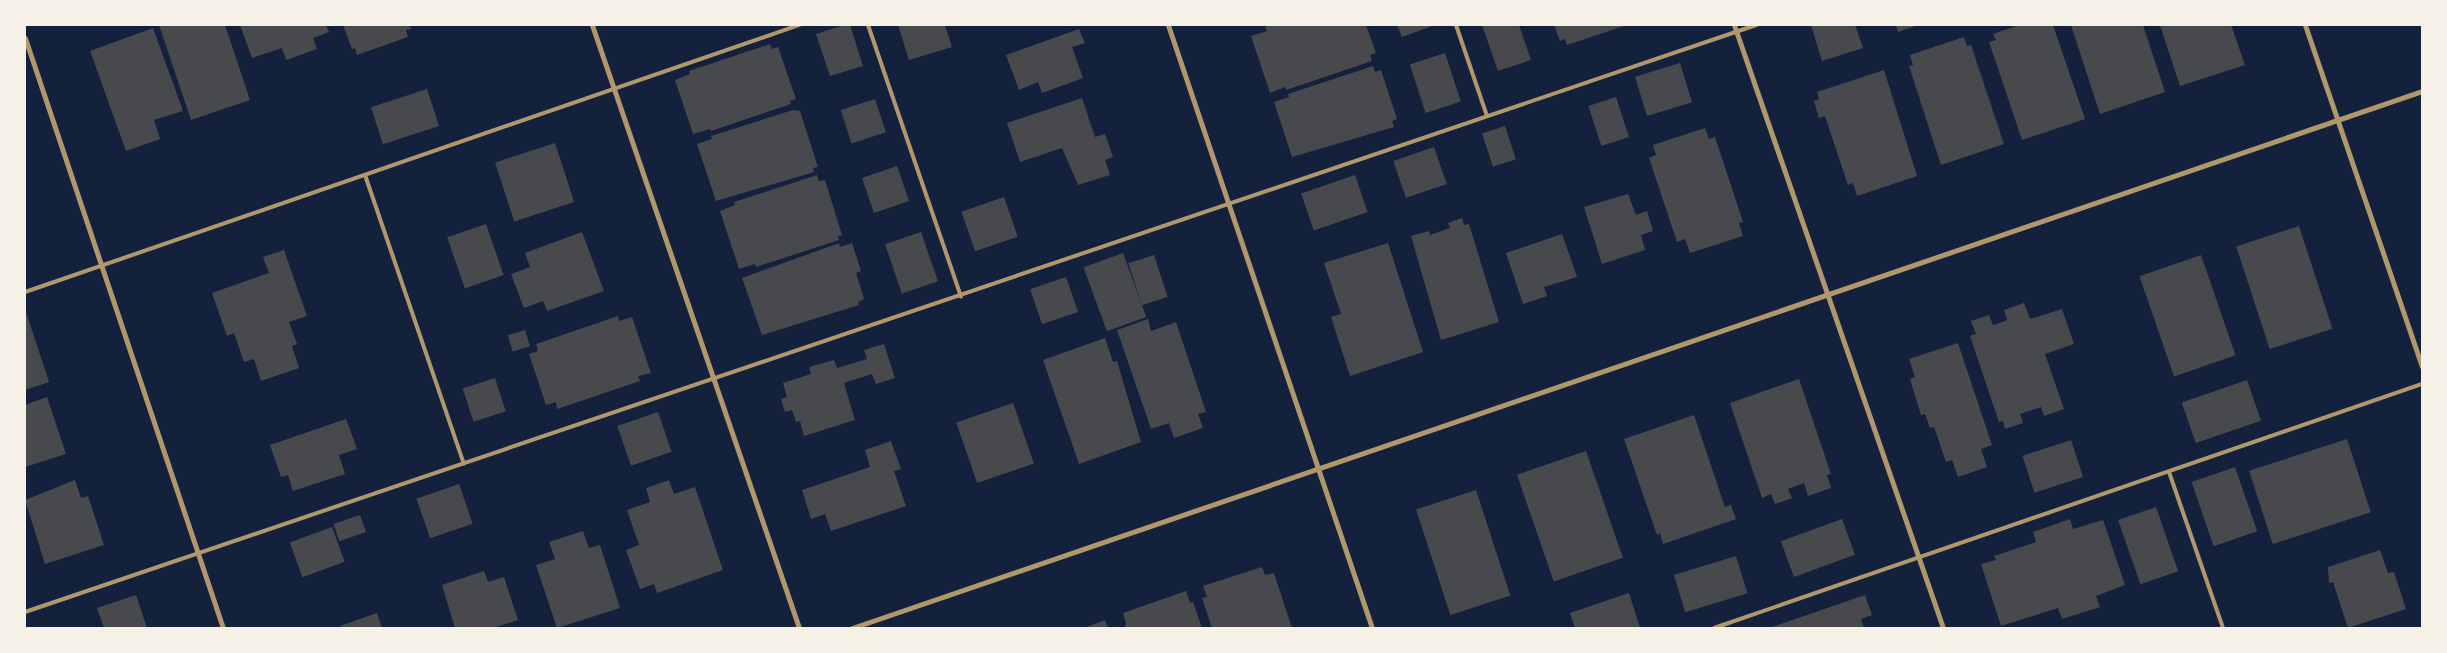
<!DOCTYPE html>
<html>
<head>
<meta charset="utf-8">
<style>
	body { margin:0 }
	#map { position:relative; width:2447px; height:653px; overflow:hidden; background:#14213d; font-family:Rubik,sans-serif }
	div>[style] { position:absolute }
	.building>* { inset:0; background:#48494c; transform-origin:0 0 }
	.service>* { height:4px; margin:-2px; padding:0 2px; transform-origin:2px; border-radius:2px; background:#b1986c }
	.minor>* { height:5px; margin:-2.5px; padding:0 2.5px; transform-origin:2.5px; border-radius:2.5px; background:#b1986c }
	span { translate:-50% -50%; white-space:nowrap; text-align:center; line-height:1.15; -webkit-text-stroke:4px #f6f1e7; paint-order:stroke }
	.frame { position:absolute; inset:0; border:26px solid #f6f1e7; pointer-events:none }
</style>
</head>
<body>
<div id="map">
	<div class="building">
		<div style="clip-path:polygon(159px 25px,225px 25px,250px 100px,191px 120px)"></div>
		<div style="clip-path:polygon(240px 25px,326px 25px,329px 32px,313px 38px,317px 49px,286px 60px,282px 48px,252px 58px)"></div>
		<div style="clip-path:polygon(343px 25px,409px 25px,411px 29px,406px 30px,408px 37px,357px 55px,355px 48px,352px 49px)"></div>
		<div style="clip-path:polygon(844px 25px,850px 25px,863px 66px,830px 76px,816px 34px)"></div>
		<div style="clip-path:polygon(898px 25px,945px 25px,952px 47px,909px 60px)"></div>
		<div style="clip-path:polygon(1272px 25px,1366px 25px,1376px 53px,1370px 55px,1372px 61px,1286px 90px,1285px 87px,1270px 93px,1251px 36px,1267px 31px,1265px 27px)"></div>
		<div style="clip-path:polygon(1397px 25px,1435px 25px,1402px 37px)"></div>
		<div style="clip-path:polygon(1482px 25px,1519px 25px,1531px 60px,1498px 71px)"></div>
		<div style="clip-path:polygon(1554px 25px,1627px 25px,1567px 45px,1565px 39px,1560px 41px)"></div>
		<div style="clip-path:polygon(1811px 25px,1855px 25px,1863px 48px,1822px 61px)"></div>
		<div style="clip-path:polygon(1896px 25px,1918px 25px,1898px 32px)"></div>
		<div style="clip-path:polygon(2019px 25px,2053px 25px,2085px 119px,2022px 140px,1989px 42px,1996px 40px,1993px 34px)"></div>
		<div style="clip-path:polygon(2071px 25px,2143px 25px,2165px 92px,2100px 114px)"></div>
		<div style="clip-path:polygon(2160px 25px,2231px 25px,2245px 65px,2180px 86px)"></div>
		<div style="clip-path:polygon(153px 28px,183px 111px,154px 120px,160px 139px,126px 151px,90px 51px)"></div>
		<div style="clip-path:polygon(1079px 29px,1085px 43px,1072px 47px,1083px 78px,1042px 93px,1038px 82px,1019px 90px,1006px 55px)"></div>
		<div style="clip-path:polygon(1964px 37px,1967px 46px,1971px 45px,2004px 144px,1941px 165px,1909px 66px,1913px 65px,1910px 55px)"></div>
		<div style="clip-path:polygon(770px 44px,772px 49px,778px 47px,796px 99px,790px 101px,791px 104px,711px 131px,710px 129px,693px 134px,675px 80px,690px 74px,689px 71px)"></div>
		<div style="left:1445px;top:53px;width:51px;height:37px;rotate:72deg"></div>
		<div style="left:1680px;top:63px;width:41px;height:47px;rotate:73deg"></div>
		<div style="clip-path:polygon(1373px 66px,1375px 72px,1381px 70px,1397px 119px,1392px 121px,1394px 127px,1292px 157px,1274px 102px,1289px 97px,1288px 94px)"></div>
		<div style="clip-path:polygon(1884px 70px,1917px 176px,1857px 196px,1853px 183px,1848px 185px,1825px 116px,1819px 118px,1814px 101px,1819px 99px,1817px 92px)"></div>
		<div style="left:427px;top:89px;width:39px;height:59px;rotate:72deg"></div>
		<div style="left:1616px;top:97px;width:42px;height:29px;rotate:72deg"></div>
		<div style="clip-path:polygon(1082px 98px,1095px 137px,1105px 134px,1113px 157px,1105px 160px,1110px 175px,1078px 185px,1062px 148px,1020px 162px,1007px 123px)"></div>
		<div style="left:875px;top:99px;width:35px;height:36px;rotate:72deg"></div>
		<div style="clip-path:polygon(793px 110px,800px 111px,818px 167px,813px 168px,814px 172px,716px 201px,697px 144px,712px 139px,711px 136px)"></div>
		<div style="left:1505px;top:126px;width:35px;height:24px;rotate:72deg"></div>
		<div style="clip-path:polygon(1705px 128px,1709px 139px,1715px 137px,1743px 222px,1739px 223px,1743px 236px,1690px 253px,1685px 239px,1677px 242px,1649px 158px,1656px 155px,1653px 145px)"></div>
		<div style="left:555px;top:143px;width:62px;height:63px;rotate:72deg"></div>
		<div style="left:1434px;top:147px;width:39px;height:43px;rotate:71deg"></div>
		<div style="left:897px;top:166px;width:37px;height:37px;rotate:71deg"></div>
		<div style="clip-path:polygon(817px 175px,819px 181px,825px 180px,842px 235px,838px 236px,839px 240px,756px 267px,755px 264px,739px 269px,720px 211px,735px 205px,734px 202px)"></div>
		<div style="left:1355px;top:175px;width:39px;height:57px;rotate:71deg"></div>
		<div style="clip-path:polygon(1628px 194px,1636px 215px,1647px 211px,1653px 231px,1641px 235px,1645px 250px,1602px 264px,1584px 207px)"></div>
		<div style="left:1004px;top:197px;width:42px;height:45px;rotate:71deg"></div>
		<div style="clip-path:polygon(1462px 218px,1464px 225px,1469px 224px,1499px 322px,1441px 340px,1411px 236px,1429px 231px,1430px 235px,1436px 233px,1450px 228px,1448px 223px)"></div>
		<div style="left:486px;top:224px;width:54px;height:41px;rotate:71deg"></div>
		<div style="left:2299px;top:226px;width:108px;height:66px;rotate:72deg"></div>
		<div style="clip-path:polygon(582px 232px,604px 291px,547px 311px,543px 301px,524px 308px,511px 274px,530px 267px,525px 253px)"></div>
		<div style="left:921px;top:232px;width:52px;height:38px;rotate:71deg"></div>
		<div style="clip-path:polygon(1562px 234px,1577px 277px,1544px 287px,1547px 296px,1523px 304px,1506px 253px)"></div>
		<div style="clip-path:polygon(839px 243px,840px 247px,852px 243px,861px 271px,856px 273px,864px 299px,858px 302px,859px 305px,762px 335px,742px 278px)"></div>
		<div style="clip-path:polygon(1388px 243px,1423px 352px,1350px 376px,1331px 317px,1341px 314px,1324px 263px)"></div>
		<div style="clip-path:polygon(284px 250px,307px 316px,289px 322px,297px 344px,292px 346px,299px 368px,261px 381px,254px 359px,244px 362px,234px 333px,227px 336px,212px 293px,269px 273px,263px 257px)"></div>
		<div style="left:1123px;top:253px;width:68px;height:42px;rotate:70deg"></div>
		<div style="left:1154px;top:255px;width:44px;height:27px;rotate:72deg"></div>
		<div style="left:2201px;top:255px;width:106px;height:65px;rotate:71deg"></div>
		<div style="left:1066px;top:277px;width:37px;height:38px;rotate:71deg"></div>
		<div style="clip-path:polygon(2024px 303px,2030px 319px,2062px 309px,2074px 344px,2045px 354px,2064px 409px,2044px 416px,2041px 407px,2020px 414px,2023px 423px,2005px 429px,2003px 421px,1999px 422px,1970px 336px,1976px 334px,1971px 321px,1989px 315px,1993px 325px,2002px 322px,2007px 320px,2004px 310px)"></div>
		<div style="clip-path:polygon(25px 309px,49px 382px,25px 390px)"></div>
		<div style="clip-path:polygon(618px 316px,619px 321px,632px 317px,651px 373px,638px 376px,640px 381px,557px 409px,556px 402px,546px 405px,529px 354px,538px 351px,536px 344px)"></div>
		<div style="clip-path:polygon(1148px 319px,1151px 331px,1176px 322px,1206px 412px,1198px 414px,1203px 428px,1174px 438px,1169px 423px,1151px 429px,1117px 330px)"></div>
		<div style="left:525px;top:330px;width:17px;height:18px;rotate:73deg"></div>
		<div style="clip-path:polygon(1105px 338px,1113px 362px,1117px 361px,1141px 442px,1079px 464px,1043px 360px)"></div>
		<div style="clip-path:polygon(1958px 343px,1992px 445px,1981px 449px,1987px 467px,1958px 477px,1952px 460px,1946px 462px,1934px 427px,1930px 428px,1925px 414px,1921px 415px,1910px 379px,1915px 377px,1909px 359px)"></div>
		<div style="clip-path:polygon(884px 344px,895px 378px,876px 384px,872px 374px,844px 383px,855px 420px,804px 436px,800px 421px,796px 422px,792px 410px,785px 412px,781px 399px,787px 397px,783px 383px,811px 374px,809px 367px,834px 360px,837px 368px,867px 359px,864px 350px)"></div>
		<div style="left:495px;top:378px;width:35px;height:34px;rotate:72deg"></div>
		<div style="clip-path:polygon(1799px 379px,1831px 474px,1827px 475px,1831px 488px,1808px 496px,1804px 483px,1788px 489px,1792px 498px,1775px 504px,1771px 494px,1762px 498px,1730px 403px)"></div>
		<div style="left:2247px;top:380px;width:43px;height:69px;rotate:71deg"></div>
		<div style="clip-path:polygon(47px 397px,66px 454px,25px 467px,25px 405px)"></div>
		<div style="left:1013px;top:403px;width:64px;height:60px;rotate:71deg"></div>
		<div style="left:658px;top:412px;width:42px;height:43px;rotate:71deg"></div>
		<div style="clip-path:polygon(1694px 415px,1725px 507px,1731px 505px,1736px 519px,1663px 544px,1660px 533px,1657px 535px,1624px 439px)"></div>
		<div style="clip-path:polygon(346px 419px,357px 449px,339px 455px,345px 474px,293px 491px,288px 475px,281px 477px,270px 445px)"></div>
		<div style="left:2347px;top:439px;width:77px;height:103px;rotate:72deg"></div>
		<div style="left:2071px;top:440px;width:39px;height:51px;rotate:72deg"></div>
		<div style="clip-path:polygon(891px 441px,901px 469px,894px 471px,906px 506px,831px 531px,825px 514px,811px 519px,802px 490px,870px 467px,865px 450px)"></div>
		<div style="left:1586px;top:451px;width:113px;height:73px;rotate:71deg"></div>
		<div style="left:2235px;top:467px;width:68px;height:46px;rotate:71deg"></div>
		<div style="clip-path:polygon(75px 480px,81px 498px,88px 496px,104px 545px,45px 564px,25px 500px)"></div>
		<div style="clip-path:polygon(669px 480px,674px 494px,695px 487px,723px 570px,657px 593px,654px 584px,640px 589px,626px 550px,639px 545px,627px 510px,650px 502px,646px 488px)"></div>
		<div style="left:459px;top:484px;width:42px;height:45px;rotate:71deg"></div>
		<div style="left:1476px;top:490px;width:111px;height:63px;rotate:72deg"></div>
		<div style="left:2156px;top:507px;width:68px;height:40px;rotate:71deg"></div>
		<div style="left:360px;top:515px;width:18px;height:28px;rotate:71deg"></div>
		<div style="left:1842px;top:519px;width:38px;height:65px;rotate:70deg"></div>
		<div style="clip-path:polygon(2070px 519px,2073px 529px,2103px 520px,2125px 585px,2096px 596px,2100px 607px,2062px 619px,2058px 608px,2001px 626px,1981px 564px,1996px 560px,1994px 556px,2036px 542px,2033px 532px)"></div>
		<div style="left:332px;top:527px;width:37px;height:45px;rotate:70deg"></div>
		<div style="clip-path:polygon(583px 531px,589px 548px,600px 545px,620px 608px,557px 628px,536px 565px,555px 559px,549px 542px)"></div>
		<div style="clip-path:polygon(2380px 550px,2388px 573px,2394px 572px,2406px 609px,2348px 628px,2333px 582px,2329px 583px,2328px 567px)"></div>
		<div style="left:1736px;top:556px;width:39px;height:65px;rotate:73deg"></div>
		<div style="clip-path:polygon(1262px 567px,1265px 575px,1274px 573px,1292px 628px,1212px 628px,1202px 598px,1207px 597px,1203px 586px)"></div>
		<div style="clip-path:polygon(484px 571px,488px 582px,504px 577px,518px 620px,493px 628px,455px 628px,442px 585px)"></div>
		<div style="clip-path:polygon(1186px 591px,1190px 603px,1193px 602px,1202px 628px,1124px 628px,1126px 624px,1123px 613px)"></div>
		<div style="clip-path:polygon(1629px 593px,1640px 628px,1575px 628px,1570px 613px)"></div>
		<div style="clip-path:polygon(136px 595px,147px 628px,104px 628px,97px 608px)"></div>
		<div style="clip-path:polygon(1865px 595px,1872px 615px,1861px 619px,1864px 628px,1769px 628px)"></div>
		<div style="clip-path:polygon(377px 613px,382px 628px,341px 628px,340px 626px)"></div>
		<div style="clip-path:polygon(1105px 620px,1108px 628px,1084px 628px)"></div>
	</div>
	<div class="service">
		<div style="left:868px;top:25px;width:287px;rotate:71.1deg"></div>
		<div style="left:1456px;top:25px;width:96px;rotate:71.2deg"></div>
		<div style="left:365px;top:175px;width:305px;rotate:71.1deg"></div>
		<div style="left:25px;top:292px;width:819px;rotate:-19.03deg"></div>
		<div style="left:2169px;top:472px;width:165px;rotate:70.9deg"></div>
		<div style="left:25px;top:612px;width:1828px;rotate:-18.73deg"></div>
		<div style="left:1714px;top:628px;width:749px;rotate:-19.02deg"></div>
	</div>
	<div class="minor">
		<div style="left:592px;top:25px;width:638px;rotate:71.05deg"></div>
		<div style="left:1168px;top:25px;width:637px;rotate:71.31deg"></div>
		<div style="left:1734px;top:25px;width:638px;rotate:70.88deg"></div>
		<div style="left:2305px;top:25px;width:361px;rotate:71.1deg"></div>
		<div style="left:25px;top:38px;width:622px;rotate:71.45deg"></div>
		<div style="left:852px;top:628px;width:1659px;rotate:-18.88deg"></div>
	</div>
	<div class="frame"></div>
</div>
</body>
</html>
